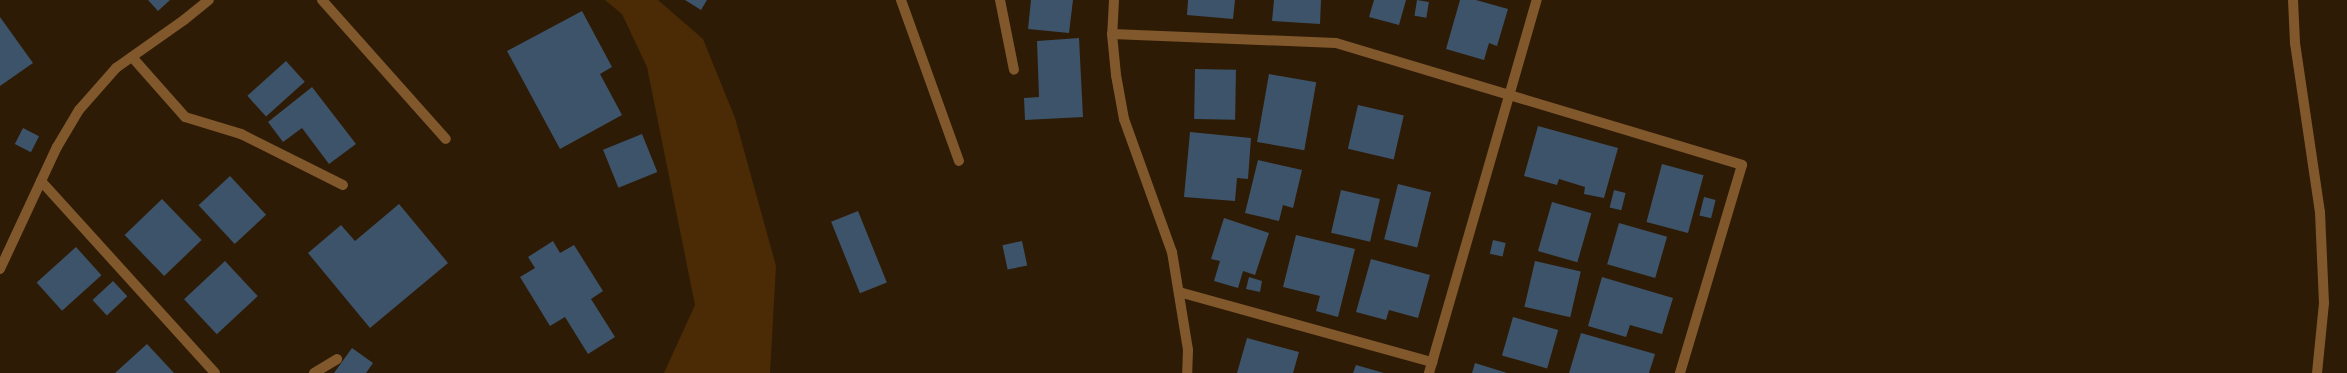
<!DOCTYPE html>
<html>
<head>
<meta charset="utf-8">
<style>
	body { margin:0 }
	#map { position:relative; width:2347px; height:373px; overflow:hidden; background:#2e1b05; font-family:"DM Sans",sans-serif }
	div>[style] { position:absolute }
	.green>* { inset:0; background:#4a2b06 }
	.building>* { inset:0; background:#3c5369; transform-origin:0 0 }
	.lane>* { height:10px; margin:-5px; padding:0 5px; transform-origin:5px; border-radius:5px; background:#81582c }
	.street>* { height:10px; margin:-5px; padding:0 5px; transform-origin:5px; border-radius:5px; background:#81582c }
	span { translate:-50% -50%; white-space:nowrap; text-align:center; line-height:1.15; -webkit-text-stroke:4px #241100; paint-order:stroke }
</style>
</head>
<body>
<div id="map">
	<div class="green">
		<div style="clip-path:polygon(605px 0,658px 0,703px 39px,735px 118px,776px 266px,770px 373px,664px 373px,695px 305px,647px 67px,622px 14px)"></div>
	</div>
	<div class="building">
		<div style="clip-path:polygon(148px 0,170px 0,158px 11px)"></div>
		<div style="clip-path:polygon(685px 0,707px 0,701px 10px)"></div>
		<div style="clip-path:polygon(1031px 0,1073px 0,1069px 33px,1028px 29px)"></div>
		<div style="clip-path:polygon(1188px 0,1235px 0,1233px 19px,1187px 15px)"></div>
		<div style="clip-path:polygon(1274px 0,1321px 0,1320px 24px,1272px 21px)"></div>
		<div style="clip-path:polygon(1374px 0,1406px 0,1399px 25px,1369px 17px)"></div>
		<div style="left:1417px;top:0;width:12px;height:16px;rotate:9deg"></div>
		<div style="clip-path:polygon(1460px 0,1476px 0,1508px 9px,1497px 46px,1489px 43px,1484px 60px,1446px 49px)"></div>
		<div style="clip-path:polygon(582px 11px,612px 67px,600px 74px,622px 115px,560px 149px,507px 51px)"></div>
		<div style="clip-path:polygon(0 17px,33px 63px,0 86px)"></div>
		<div style="clip-path:polygon(1079px 38px,1083px 117px,1025px 120px,1024px 98px,1039px 97px,1037px 41px)"></div>
		<div style="left:286px;top:61px;width:28px;height:52px;rotate:48deg"></div>
		<div style="left:1195px;top:69px;width:41px;height:50px;rotate:1deg"></div>
		<div style="left:1269px;top:74px;width:48px;height:69px;rotate:10deg"></div>
		<div style="clip-path:polygon(312px 87px,356px 144px,329px 164px,302px 128px,283px 142px,268px 122px)"></div>
		<div style="left:1358px;top:105px;width:47px;height:45px;rotate:13deg"></div>
		<div style="clip-path:polygon(1538px 126px,1618px 148px,1604px 198px,1584px 194px,1585px 187px,1559px 179px,1557px 185px,1524px 176px)"></div>
		<div style="left:23px;top:128px;width:18px;height:18px;rotate:27deg"></div>
		<div style="clip-path:polygon(1190px 132px,1251px 138px,1248px 179px,1237px 178px,1235px 201px,1184px 197px)"></div>
		<div style="left:642px;top:134px;width:41px;height:42px;rotate:68deg"></div>
		<div style="clip-path:polygon(1258px 160px,1302px 170px,1293px 208px,1283px 205px,1279px 221px,1245px 213px)"></div>
		<div style="left:1662px;top:164px;width:43px;height:60px;rotate:15deg"></div>
		<div style="left:230px;top:176px;width:53px;height:43px;rotate:47deg"></div>
		<div style="left:1398px;top:184px;width:34px;height:57px;rotate:14deg"></div>
		<div style="left:1341px;top:190px;width:40px;height:44px;rotate:13deg"></div>
		<div style="left:1614px;top:190px;width:12px;height:18px;rotate:14deg"></div>
		<div style="left:1704px;top:197px;width:12px;height:19px;rotate:14deg"></div>
		<div style="left:162px;top:199px;width:57px;height:52px;rotate:46deg"></div>
		<div style="left:1552px;top:202px;width:41px;height:51px;rotate:16deg"></div>
		<div style="clip-path:polygon(399px 204px,448px 263px,370px 328px,308px 253px,341px 225px,355px 241px)"></div>
		<div style="left:858px;top:211px;width:77px;height:29px;rotate:68deg"></div>
		<div style="clip-path:polygon(1224px 218px,1269px 233px,1255px 275px,1243px 271px,1238px 288px,1214px 281px,1220px 261px,1211px 259px)"></div>
		<div style="left:1619px;top:223px;width:50px;height:43px;rotate:16deg"></div>
		<div style="clip-path:polygon(1296px 235px,1355px 249px,1338px 317px,1316px 311px,1320px 296px,1283px 287px)"></div>
		<div style="left:1493px;top:240px;width:13px;height:14px;rotate:13deg"></div>
		<div style="clip-path:polygon(553px 241px,560px 253px,574px 245px,603px 291px,591px 299px,615px 337px,588px 354px,565px 317px,550px 326px,520px 277px,535px 268px,528px 257px)"></div>
		<div style="left:1022px;top:241px;width:25px;height:20px;rotate:78deg"></div>
		<div style="left:76px;top:247px;width:38px;height:53px;rotate:48deg"></div>
		<div style="clip-path:polygon(1371px 259px,1430px 275px,1418px 318px,1389px 310px,1386px 320px,1356px 312px)"></div>
		<div style="left:225px;top:261px;width:48px;height:56px;rotate:47deg"></div>
		<div style="left:1535px;top:261px;width:47px;height:47px;rotate:13deg"></div>
		<div style="clip-path:polygon(1249px 277px,1262px 281px,1260px 292px,1246px 289px)"></div>
		<div style="clip-path:polygon(1602px 277px,1673px 298px,1662px 334px,1630px 325px,1626px 337px,1588px 326px)"></div>
		<div style="left:113px;top:281px;width:21px;height:28px;rotate:47deg"></div>
		<div style="left:1513px;top:317px;width:47px;height:40px;rotate:16deg"></div>
		<div style="clip-path:polygon(1581px 333px,1655px 354px,1649px 373px,1569px 373px)"></div>
		<div style="clip-path:polygon(1247px 338px,1299px 352px,1293px 373px,1237px 373px)"></div>
		<div style="clip-path:polygon(147px 344px,174px 373px,115px 373px)"></div>
		<div style="clip-path:polygon(352px 348px,373px 363px,366px 373px,334px 373px)"></div>
		<div style="clip-path:polygon(1475px 363px,1507px 373px,1472px 373px)"></div>
		<div style="clip-path:polygon(1356px 365px,1384px 373px,1353px 373px)"></div>
	</div>
	<div class="lane">
		<div style="left:322px;top:0;width:186px;rotate:48.3deg"></div>
	</div>
	<div class="street">
		<div style="left:901px;top:0;width:171px;rotate:70.2deg"></div>
		<div style="left:1000px;top:0;width:71px;rotate:78.7deg"></div>
		<div style="left:1114px;top:0;width:34px;rotate:93deg"></div>
		<div style="left:1112px;top:34px;width:41px;rotate:84.4deg"></div>
		<div style="left:1116px;top:75px;width:45px;rotate:79.7deg"></div>
		<div style="left:1124px;top:119px;width:141px;rotate:70.2deg"></div>
		<div style="left:1172px;top:252px;width:99px;rotate:80.7deg"></div>
		<div style="left:1188px;top:350px;width:23px;rotate:92deg"></div>
		<div style="left:2293px;top:0;width:43px;rotate:87.3deg"></div>
		<div style="left:2295px;top:43px;width:171px;rotate:81.6deg"></div>
		<div style="left:2320px;top:212px;width:91px;rotate:87.5deg"></div>
		<div style="left:2324px;top:303px;width:70px;rotate:95.7deg"></div>
		<div style="left:1112px;top:34px;width:224px;rotate:2.3deg"></div>
		<div style="left:1336px;top:43px;width:424px;rotate:16.7deg"></div>
		<div style="left:1742px;top:165px;width:217px;rotate:106.6deg"></div>
		<div style="left:132px;top:57px;width:80px;rotate:48.5deg"></div>
		<div style="left:185px;top:117px;width:59px;rotate:16.9deg"></div>
		<div style="left:241px;top:134px;width:114px;rotate:26.6deg"></div>
		<div style="left:41px;top:181px;width:259px;rotate:47.8deg"></div>
		<div style="left:0;top:269px;width:135px;rotate:-65deg"></div>
		<div style="left:57px;top:147px;width:43px;rotate:-59.3deg"></div>
		<div style="left:79px;top:110px;width:56px;rotate:-48.6deg"></div>
		<div style="left:116px;top:68px;width:83px;rotate:-35.2deg"></div>
		<div style="left:184px;top:20px;width:32px;rotate:-39deg"></div>
		<div style="left:1179px;top:292px;width:263px;rotate:15.5deg"></div>
		<div style="left:314px;top:373px;width:27px;rotate:-31deg"></div>
		<div style="left:1429px;top:373px;width:388px;rotate:-73.9deg"></div>
	</div>
</div>
</body>
</html>
